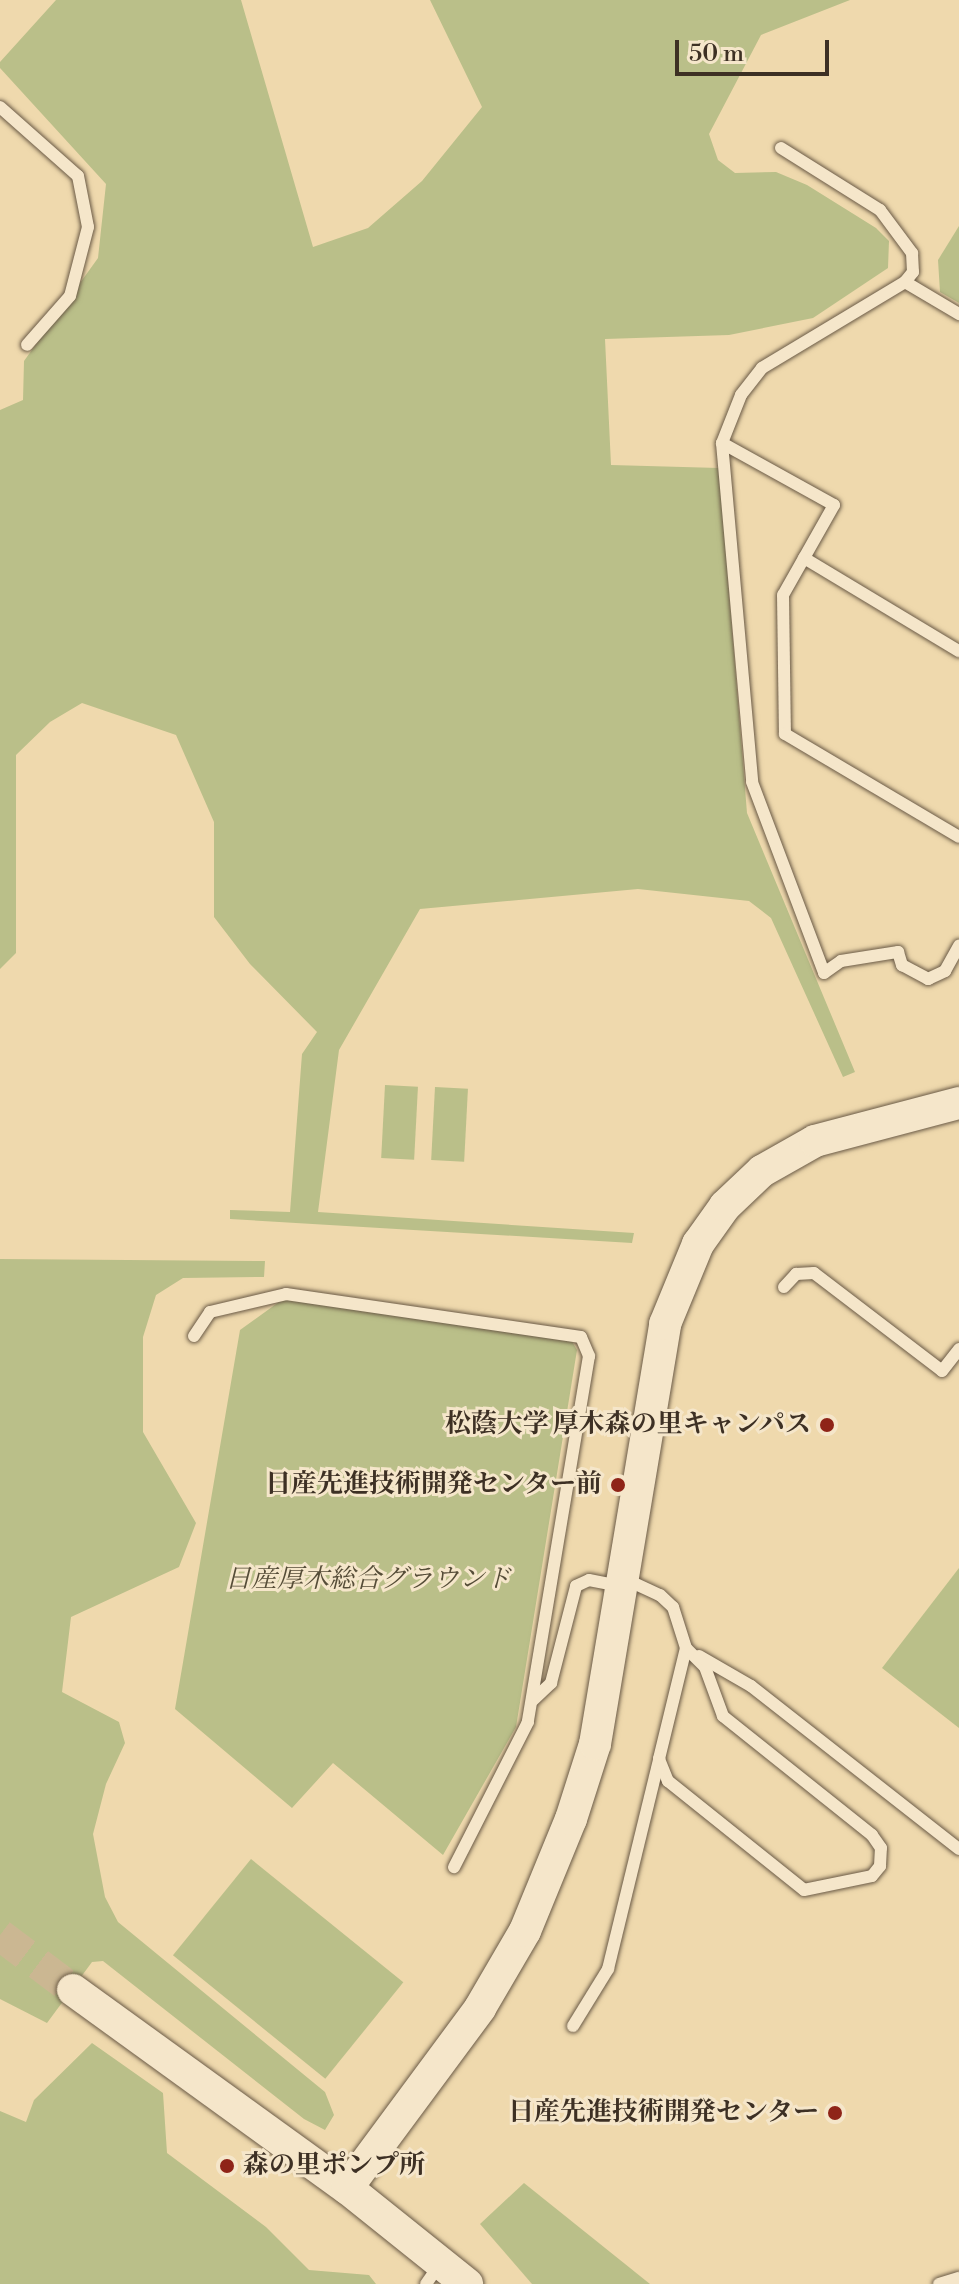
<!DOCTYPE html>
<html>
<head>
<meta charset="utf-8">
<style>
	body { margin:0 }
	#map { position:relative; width:959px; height:2284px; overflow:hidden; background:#efd9ad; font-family:"Libre Bodoni","Noto Serif JP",serif }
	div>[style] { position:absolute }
	.green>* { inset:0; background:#babf89; transform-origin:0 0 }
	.secondary-tunnel>* { height:32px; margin-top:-16px; transform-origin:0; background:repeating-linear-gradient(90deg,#cbb792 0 32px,transparent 0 48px) }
	.roads { filter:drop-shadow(0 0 2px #6a5a46) drop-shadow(0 0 2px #6a5a46) }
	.lane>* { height:12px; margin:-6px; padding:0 6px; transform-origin:6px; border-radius:6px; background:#f5e6ca }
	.secondary>* { height:32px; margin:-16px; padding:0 16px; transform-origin:16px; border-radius:16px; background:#f5e6ca }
	.dots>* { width:22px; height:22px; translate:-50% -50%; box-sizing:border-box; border:4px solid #f5e6ca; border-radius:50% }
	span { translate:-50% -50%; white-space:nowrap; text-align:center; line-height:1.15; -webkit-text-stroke:6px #f5e6ca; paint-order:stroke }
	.poi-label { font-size:26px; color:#3d3024; font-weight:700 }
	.right { translate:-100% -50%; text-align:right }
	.left { translate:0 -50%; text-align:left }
	.park-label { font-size:26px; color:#564d38; font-style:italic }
	.scale { position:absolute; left:675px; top:40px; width:154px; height:36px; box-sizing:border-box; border:4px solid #3d3024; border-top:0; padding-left:10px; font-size:24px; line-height:28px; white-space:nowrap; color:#3d3024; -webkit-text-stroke:6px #f5e6ca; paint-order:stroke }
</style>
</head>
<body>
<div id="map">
	<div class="green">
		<div style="clip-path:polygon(56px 0,241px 0,313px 247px,368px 228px,422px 181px,482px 107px,430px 0,850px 0,761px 35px,709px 134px,718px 160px,735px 173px,776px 172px,807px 185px,876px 228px,889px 241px,888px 268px,813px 318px,729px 335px,605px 339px,611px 465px,719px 468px,747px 813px,855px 1072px,843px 1077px,771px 918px,749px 901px,638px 889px,420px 909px,339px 1050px,318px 1212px,634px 1233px,632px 1243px,230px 1219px,230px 1210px,290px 1212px,302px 1054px,317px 1032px,250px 964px,214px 917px,214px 822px,176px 735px,82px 703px,50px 722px,16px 755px,16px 953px,0 969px,0 410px,23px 400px,24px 361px,98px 258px,106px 184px,0 68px,0 62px)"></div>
		<div style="clip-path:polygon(959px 226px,959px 303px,940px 292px,938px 260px)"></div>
		<div style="left:385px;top:1085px;width:33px;height:73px;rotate:3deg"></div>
		<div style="left:435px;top:1087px;width:33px;height:73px;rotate:3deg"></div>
		<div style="clip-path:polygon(0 1259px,265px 1261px,264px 1277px,183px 1278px,156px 1295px,143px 1337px,143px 1432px,196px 1523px,179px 1567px,71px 1617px,62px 1692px,119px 1722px,125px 1743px,106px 1784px,93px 1834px,105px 1897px,118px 1922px,325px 2092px,334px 2115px,325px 2130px,304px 2119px,103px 1961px,92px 1962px,47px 2023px,0 1999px)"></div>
		<div style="clip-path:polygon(283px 1299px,570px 1338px,577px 1350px,516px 1727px,443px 1855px,333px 1763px,292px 1808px,175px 1709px,240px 1330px)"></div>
		<div style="clip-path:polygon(959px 1568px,959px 1728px,882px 1668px)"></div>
		<div style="left:251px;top:1859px;width:196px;height:124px;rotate:39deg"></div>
		<div style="clip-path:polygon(92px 2043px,163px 2093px,167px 2153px,266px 2227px,309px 2270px,369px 2275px,376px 2284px,0 2284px,0 2111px,26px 2122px,34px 2100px)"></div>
		<div style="clip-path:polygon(524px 2183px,650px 2284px,532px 2284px,480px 2224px)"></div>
	</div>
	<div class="secondary-tunnel">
		<div style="left:0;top:1935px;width:91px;rotate:37deg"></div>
	</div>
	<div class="roads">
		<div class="lane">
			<div style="left:0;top:107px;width:104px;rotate:41.5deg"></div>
			<div style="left:78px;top:176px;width:52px;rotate:78.9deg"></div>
			<div style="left:88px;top:227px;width:71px;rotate:104.6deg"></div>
			<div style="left:70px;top:296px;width:65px;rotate:131.3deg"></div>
			<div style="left:781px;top:148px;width:117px;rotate:32.1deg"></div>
			<div style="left:880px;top:210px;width:54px;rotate:53.3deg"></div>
			<div style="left:912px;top:253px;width:19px;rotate:87deg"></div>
			<div style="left:913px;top:272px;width:13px;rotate:129deg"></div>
			<div style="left:905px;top:282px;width:167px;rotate:149deg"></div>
			<div style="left:762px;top:368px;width:34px;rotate:128deg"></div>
			<div style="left:741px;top:395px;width:52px;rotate:111.6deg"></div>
			<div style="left:722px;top:443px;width:340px;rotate:84.9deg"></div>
			<div style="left:752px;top:782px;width:204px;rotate:69.3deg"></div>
			<div style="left:824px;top:973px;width:21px;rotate:-35deg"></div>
			<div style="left:841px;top:961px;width:58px;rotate:-9deg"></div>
			<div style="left:898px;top:952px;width:14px;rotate:73deg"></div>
			<div style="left:902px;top:965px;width:30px;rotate:28deg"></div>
			<div style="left:928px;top:979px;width:19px;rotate:-25deg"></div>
			<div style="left:945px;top:971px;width:29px;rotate:-61deg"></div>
			<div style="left:905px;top:282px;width:63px;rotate:30.7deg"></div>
			<div style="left:722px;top:443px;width:128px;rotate:29deg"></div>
			<div style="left:834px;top:505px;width:103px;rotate:119.5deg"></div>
			<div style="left:783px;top:595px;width:139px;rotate:89.2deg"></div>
			<div style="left:785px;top:734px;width:202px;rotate:30.6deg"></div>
			<div style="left:804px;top:558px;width:181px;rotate:31deg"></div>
			<div style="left:784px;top:1287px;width:18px;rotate:-47deg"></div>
			<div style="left:796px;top:1274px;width:18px;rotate:-3deg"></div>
			<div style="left:814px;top:1273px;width:161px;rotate:37.4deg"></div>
			<div style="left:942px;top:1371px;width:28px;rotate:-52deg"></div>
			<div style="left:194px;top:1336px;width:29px;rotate:-56deg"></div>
			<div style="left:210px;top:1312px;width:78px;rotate:-13.3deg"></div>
			<div style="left:286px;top:1294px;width:298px;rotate:8.3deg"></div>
			<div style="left:581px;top:1337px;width:21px;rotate:67deg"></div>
			<div style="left:589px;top:1356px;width:371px;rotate:99.5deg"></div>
			<div style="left:528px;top:1722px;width:163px;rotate:117deg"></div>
			<div style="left:625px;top:1579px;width:38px;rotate:25deg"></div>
			<div style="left:660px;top:1595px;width:18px;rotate:43deg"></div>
			<div style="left:673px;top:1607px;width:43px;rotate:72.4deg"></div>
			<div style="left:686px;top:1648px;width:114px;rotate:103.7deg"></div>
			<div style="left:659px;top:1759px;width:24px;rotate:68deg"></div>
			<div style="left:668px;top:1781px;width:174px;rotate:38.7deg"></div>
			<div style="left:804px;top:1890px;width:69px;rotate:-11.6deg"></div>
			<div style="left:872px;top:1876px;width:13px;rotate:-51deg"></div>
			<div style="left:880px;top:1866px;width:18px;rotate:-87deg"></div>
			<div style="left:881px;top:1848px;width:16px;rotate:-125deg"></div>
			<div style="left:872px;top:1835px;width:191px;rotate:-141.4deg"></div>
			<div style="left:723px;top:1716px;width:52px;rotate:-110.2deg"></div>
			<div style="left:705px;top:1667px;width:27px;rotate:-135deg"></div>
			<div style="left:699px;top:1656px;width:60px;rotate:30deg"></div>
			<div style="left:751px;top:1686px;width:264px;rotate:38.1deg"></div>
			<div style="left:533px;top:1700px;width:25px;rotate:-43deg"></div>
			<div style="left:551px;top:1683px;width:100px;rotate:-75.5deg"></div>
			<div style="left:576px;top:1586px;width:14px;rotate:-25deg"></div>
			<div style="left:589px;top:1580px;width:32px;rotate:11deg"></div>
			<div style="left:573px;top:2026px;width:67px;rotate:-58.4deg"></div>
			<div style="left:608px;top:1969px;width:216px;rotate:-76.3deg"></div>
			<div style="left:426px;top:2284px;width:24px;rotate:-55deg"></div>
			<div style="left:939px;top:2284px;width:21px;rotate:-17deg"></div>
		</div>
		<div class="secondary">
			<div style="left:73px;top:1990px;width:338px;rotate:35.9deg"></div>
			<div style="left:347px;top:2188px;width:154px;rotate:38.7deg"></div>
			<div style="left:347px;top:2188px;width:224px;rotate:-53.5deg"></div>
			<div style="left:480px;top:2008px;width:89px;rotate:-59.7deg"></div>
			<div style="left:525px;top:1931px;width:121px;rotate:-67.7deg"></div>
			<div style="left:571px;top:1819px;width:79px;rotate:-72.3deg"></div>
			<div style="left:595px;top:1744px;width:426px;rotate:-80.5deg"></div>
			<div style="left:665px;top:1324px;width:87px;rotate:-67.6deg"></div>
			<div style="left:698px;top:1244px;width:47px;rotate:-54.6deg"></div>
			<div style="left:725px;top:1206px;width:51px;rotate:-43.4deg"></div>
			<div style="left:762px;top:1171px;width:61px;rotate:-29.5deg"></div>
			<div style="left:815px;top:1141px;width:149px;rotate:-14.8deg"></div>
		</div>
	</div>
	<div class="dots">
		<div style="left:827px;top:1425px;background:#8f2418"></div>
		<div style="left:618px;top:1485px;background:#8f2418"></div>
		<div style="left:835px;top:2113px;background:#8f2418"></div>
		<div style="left:227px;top:2166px;background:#8f2418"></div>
	</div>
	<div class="poi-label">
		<span class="right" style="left:811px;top:1425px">松蔭大学 厚木森の里キャンパス</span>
		<span class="right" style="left:602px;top:1485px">日産先進技術開発センター前</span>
		<span class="right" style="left:819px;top:2113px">日産先進技術開発センター</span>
		<span class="left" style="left:243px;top:2166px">森の里ポンプ所</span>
	</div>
	<div class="park-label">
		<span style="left:368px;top:1580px">日産厚木総合グラウンド</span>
	</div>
	<div class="scale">50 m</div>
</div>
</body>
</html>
